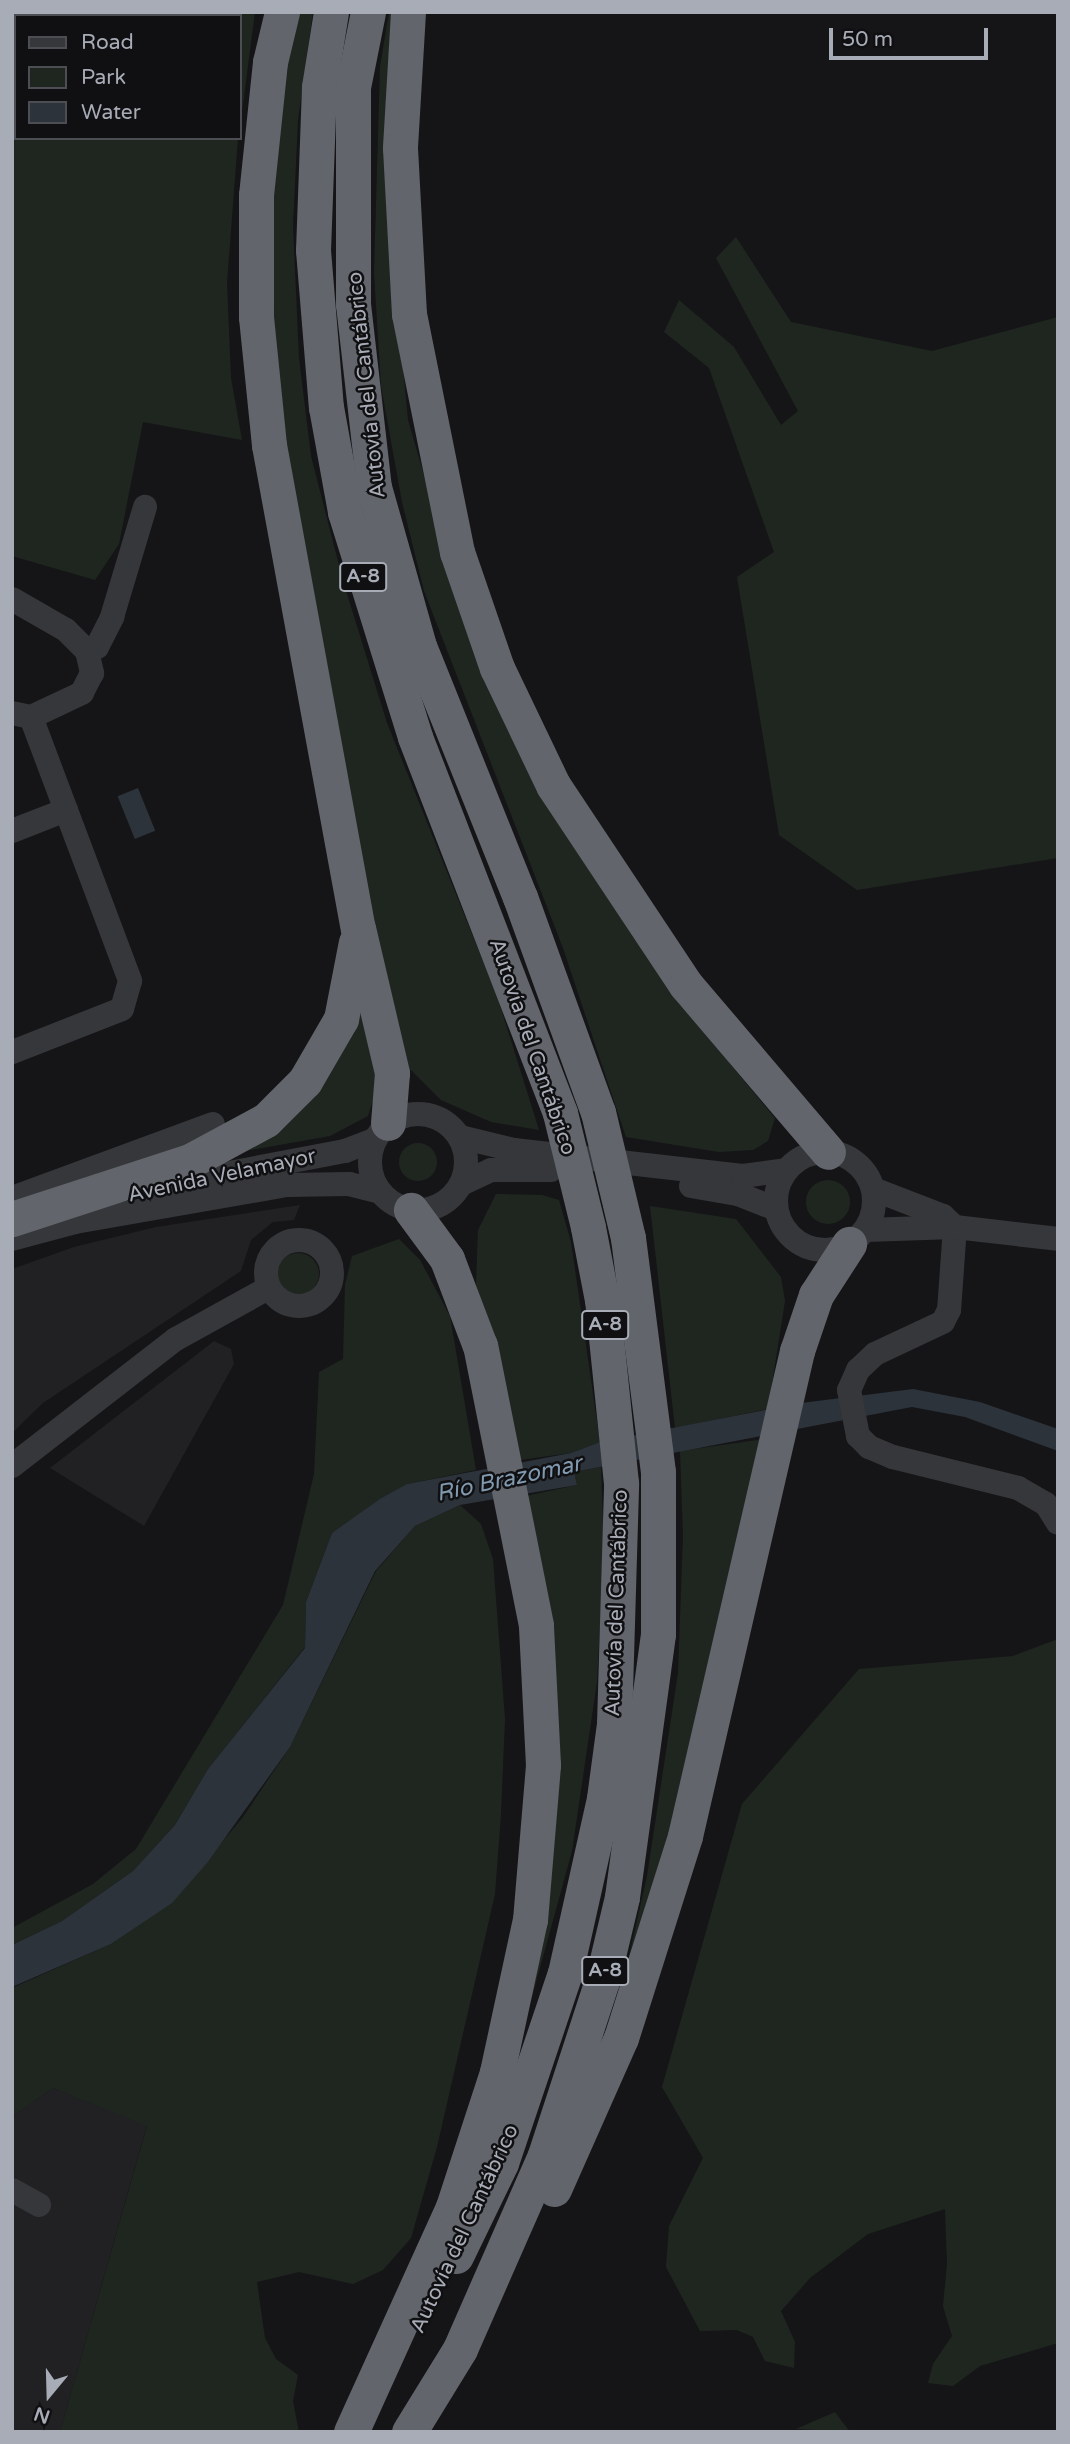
<!DOCTYPE html>
<html>
<head>
<meta charset="utf-8">
<style>
	body { margin:0 }
	#map { position:relative; width:1070px; height:2444px; overflow:hidden; background:#151517; font-family:"Varela Round",sans-serif }
	div>[style] { position:absolute }
	.built>* { inset:0; background:#212124 }
	.green>* { inset:0; background:#1f2620 }
	.round { border-radius:50% }
	.water>* { inset:0; background:#2c333a; transform-origin:0 0 }
	.minor>* { height:24px; margin:-12px; padding:0 12px; transform-origin:12px; border-radius:12px; background:#36373b }
	.minor>.ring { margin:-12px; padding:0; box-sizing:content-box; background:none; border:24px solid #36373b; border-radius:50% }
	.highway>* { height:35px; margin:-17.5px; padding:0 17.5px; transform-origin:17.5px; border-radius:17.5px; background:#62656c }
	.highway-bridge>* { height:35px; margin:-17.5px; padding:0 17.5px; transform-origin:17.5px; border-radius:17.5px; background:#62656c }
	span { translate:-50% -50%; white-space:nowrap; text-align:center; line-height:1.15; -webkit-text-stroke:5px #101012; paint-order:stroke }
	.shield-label span { padding:2px 5px; background:#101012; border:2px solid; border-radius:5px; -webkit-text-stroke-width:0 }
	.shield-label { font-size:19px; color:#a8acb6; font-weight:700 }
	.street-label { font-size:21px; color:#a8acb6 }
	.water-label { font-size:23px; color:#8099af; font-style:italic }
	.frame { position:absolute; inset:0; border:14px solid #a8acb6; pointer-events:none }
	.legend { position:absolute; left:14px; top:14px; width:228px; height:126px; box-sizing:border-box; background:#101012; border:2px solid #4d4e54; margin:0; padding:9px 12px; list-style:none; font-size:21px; color:#a8acb6 }
	.legend li { display:flex; align-items:center; gap:14px; height:35px }
	.legend b { width:35px; border:2px solid #4d4e54 }
	.north { position:absolute; left:14px; top:2360px; width:70px; height:70px; -webkit-text-stroke:5px #101012; paint-order:stroke; rotate:199deg; font-size:19px; font-weight:700; line-height:28px; text-align:center; color:#a8acb6 }
	.north::after { content:''; display:block; margin:auto; width:24px; height:32px; background:#a8acb6; clip-path:polygon(50% 0,100% 100%,50% 72%,0 100%) }
	.scale { position:absolute; left:829px; top:28px; width:159px; height:32px; box-sizing:border-box; border:4px solid #a8acb6; border-top:0; padding-left:9px; font-size:21px; line-height:24px; white-space:nowrap; color:#a8acb6; -webkit-text-stroke:5px #101012; paint-order:stroke }
</style>
</head>
<body>
<div id="map">
	<div class="built">
		<div style="clip-path:polygon(300px 1205px,294px 1220px,273px 1222px,251px 1240px,241px 1271px,43px 1403px,12px 1433px,12px 1269px,74px 1247px,156px 1227px)"></div>
		<div style="clip-path:polygon(214px 1341px,231px 1349px,234px 1364px,144px 1526px,50px 1468px)"></div>
		<div style="clip-path:polygon(53px 2088px,147px 2125px,60px 2432px,12px 2432px,12px 2117px)"></div>
	</div>
	<div class="green">
		<div style="clip-path:polygon(12px 12px,255px 12px,240px 127px,240px 16px,16px 16px,16px 138px,238px 138px,227px 283px,231px 378px,242px 440px,143px 422px,119px 544px,95px 580px,12px 556px)"></div>
		<div style="clip-path:polygon(291px 12px,313px 12px,298px 120px,293px 226px,299px 358px,311px 456px,343px 581px,387px 723px,497px 996px,539px 1130px,491px 1122px,441px 1100px,408px 1067px,379px 979px,267px 343px,274px 119px)"></div>
		<div style="clip-path:polygon(389px 12px,403px 12px,393px 265px,408px 420px,460px 600px,730px 1064px,775px 1118px,768px 1141px,753px 1150px,719px 1152px,626px 1137px,563px 948px,424px 591px,402px 502px,381px 386px,374px 273px,380px 67px)"></div>
		<div style="clip-path:polygon(736px 237px,791px 322px,932px 351px,1058px 317px,1058px 858px,857px 890px,779px 835px,737px 577px,774px 552px,709px 368px,664px 332px,679px 300px,734px 347px,781px 425px,798px 411px,716px 258px)"></div>
		<div style="clip-path:polygon(360px 988px,377px 1088px,368px 1116px,330px 1136px,234px 1153px)"></div>
		<div class="round" style="left:399px;top:1143px;width:38px;height:38px"></div>
		<div class="round" style="left:806px;top:1180px;width:44px;height:44px"></div>
		<div style="clip-path:polygon(496px 1194px,542px 1195px,559px 1200px,571px 1242px,600px 1442px,571px 1453px,520px 1460px,476px 1284px,478px 1230px)"></div>
		<div style="clip-path:polygon(650px 1206px,736px 1219px,781px 1277px,785px 1301px,768px 1409px,675px 1428px)"></div>
		<div style="clip-path:polygon(399px 1239px,420px 1260px,450px 1316px,476px 1470px,407px 1484px,332px 1533px,306px 1602px,305px 1647px,208px 1769px,175px 1825px,133px 1871px,62px 1921px,12px 1945px,12px 1928px,93px 1884px,136px 1849px,283px 1605px,314px 1474px,319px 1372px,343px 1359px,345px 1285px,352px 1256px)"></div>
		<div class="round" style="left:277px;top:1253px;width:42px;height:42px"></div>
		<div style="clip-path:polygon(764px 1439px,667px 1867px,616px 2014px,647px 1876px,678px 1673px,683px 1536px,680px 1451px)"></div>
		<div style="clip-path:polygon(601px 1467px,604px 1550px,597px 1682px,572px 1851px,524px 2026px,535px 1968px,526px 1496px,577px 1485px,574px 1472px)"></div>
		<div style="clip-path:polygon(460px 1505px,481px 1524px,493px 1559px,505px 1719px,501px 1814px,495px 1894px,437px 2147px,411px 2238px,383px 2270px,353px 2284px,299px 2272px,257px 2282px,265px 2338px,276px 2359px,298px 2375px,293px 2401px,299px 2432px,60px 2432px,147px 2126px,53px 2088px,12px 2117px,12px 1988px,111px 1944px,172px 1902px,243px 1817px,290px 1747px,376px 1571px,415px 1526px)"></div>
		<div style="clip-path:polygon(1058px 1639px,1058px 2343px,980px 2366px,953px 2386px,928px 2383px,933px 2364px,952px 2336px,943px 2306px,947px 2264px,945px 2209px,868px 2234px,810px 2278px,781px 2311px,795px 2342px,794px 2368px,765px 2361px,753px 2337px,737px 2330px,700px 2331px,666px 2267px,669px 2226px,703px 2158px,662px 2087px,742px 1804px,859px 1669px,1013px 1656px)"></div>
		<div style="clip-path:polygon(835px 2412px,850px 2432px,796px 2429px)"></div>
	</div>
	<div class="water">
		<div style="left:138px;top:788px;width:46px;height:22px;rotate:68deg"></div>
		<div style="clip-path:polygon(913px 1389px,980px 1402px,1058px 1429px,1058px 1451px,965px 1417px,912px 1407px,574px 1472px,577px 1485px,460px 1505px,415px 1526px,375px 1571px,290px 1747px,207px 1863px,172px 1903px,111px 1944px,12px 1987px,12px 1945px,62px 1921px,133px 1871px,175px 1825px,208px 1769px,305px 1648px,306px 1602px,332px 1533px,380px 1499px,407px 1484px,571px 1453px,600px 1442px,801px 1403px)"></div>
	</div>
	<div class="minor">
		<div style="left:12px;top:599px;width:62px;rotate:29.9deg"></div>
		<div style="left:66px;top:630px;width:30px;rotate:45deg"></div>
		<div style="left:87px;top:651px;width:23px;rotate:77deg"></div>
		<div style="left:92px;top:673px;width:22px;rotate:117deg"></div>
		<div style="left:82px;top:693px;width:56px;rotate:154.8deg"></div>
		<div style="left:87px;top:651px;width:11px;rotate:-22deg"></div>
		<div style="left:97px;top:647px;width:34px;rotate:-63deg"></div>
		<div style="left:112px;top:617px;width:115px;rotate:-73.3deg"></div>
		<div style="left:12px;top:713px;width:19px;rotate:12deg"></div>
		<div style="left:31px;top:717px;width:282px;rotate:69.4deg"></div>
		<div style="left:130px;top:981px;width:29px;rotate:106deg"></div>
		<div style="left:122px;top:1009px;width:118px;rotate:158.6deg"></div>
		<div style="left:12px;top:831px;width:58px;rotate:-21.3deg"></div>
		<div class="ring" style="left:370px;top:1114px;width:72px;height:72px"></div>
		<div style="left:460px;top:1137px;width:56px;rotate:13.5deg"></div>
		<div style="left:514px;top:1150px;width:230px;rotate:6.5deg"></div>
		<div style="left:743px;top:1176px;width:43px;rotate:-7.9deg"></div>
		<div class="ring" style="left:776px;top:1152px;width:74px;height:74px"></div>
		<div style="left:461px;top:1184px;width:33px;rotate:-25deg"></div>
		<div style="left:491px;top:1170px;width:60px"></div>
		<div style="left:161px;top:1186px;width:187px;rotate:-10.8deg"></div>
		<div style="left:345px;top:1151px;width:31px;rotate:-21deg"></div>
		<div style="left:691px;top:1186px;width:48px;rotate:9.7deg"></div>
		<div style="left:738px;top:1194px;width:41px;rotate:21.5deg"></div>
		<div style="left:873px;top:1189px;width:75px;rotate:21.1deg"></div>
		<div style="left:943px;top:1216px;width:16px;rotate:43deg"></div>
		<div style="left:12px;top:1198px;width:214px;rotate:-20.2deg"></div>
		<div style="left:955px;top:1227px;width:83px;rotate:94.1deg"></div>
		<div style="left:949px;top:1310px;width:13px;rotate:117deg"></div>
		<div style="left:943px;top:1322px;width:75px;rotate:154.8deg"></div>
		<div style="left:875px;top:1354px;width:23px;rotate:137deg"></div>
		<div style="left:858px;top:1370px;width:22px;rotate:114deg"></div>
		<div style="left:849px;top:1390px;width:47px;rotate:78.9deg"></div>
		<div style="left:858px;top:1436px;width:16px;rotate:45deg"></div>
		<div style="left:869px;top:1447px;width:26px;rotate:23deg"></div>
		<div style="left:893px;top:1457px;width:129px;rotate:13.9deg"></div>
		<div style="left:1018px;top:1488px;width:32px;rotate:30deg"></div>
		<div style="left:1046px;top:1504px;width:22px;rotate:58deg"></div>
		<div style="left:865px;top:1230px;width:90px;rotate:-1.9deg"></div>
		<div style="left:955px;top:1227px;width:104px;rotate:6.6deg"></div>
		<div style="left:12px;top:1239px;width:65px;rotate:-15.1deg"></div>
		<div style="left:75px;top:1222px;width:215px;rotate:-9.9deg"></div>
		<div style="left:287px;top:1185px;width:62px;rotate:-0.9deg"></div>
		<div style="left:349px;top:1184px;width:30px;rotate:14deg"></div>
		<div class="ring" style="left:266px;top:1240px;width:42px;height:42px"></div>
		<div style="left:12px;top:1466px;width:207px;rotate:-37.8deg"></div>
		<div style="left:176px;top:1339px;width:105px;rotate:-29deg"></div>
		<div style="left:12px;top:2190px;width:31px;rotate:29deg"></div>
	</div>
	<div class="highway">
		<div style="left:282px;top:12px;width:51px;rotate:103.5deg"></div>
		<div style="left:270px;top:62px;width:134px;rotate:96deg"></div>
		<div style="left:256px;top:195px;width:122px;rotate:90deg"></div>
		<div style="left:256px;top:317px;width:129px;rotate:84.2deg"></div>
		<div style="left:269px;top:445px;width:491px;rotate:79.6deg"></div>
		<div style="left:358px;top:928px;width:149px;rotate:76.8deg"></div>
		<div style="left:392px;top:1073px;width:50px;rotate:94.6deg"></div>
		<div style="left:331px;top:12px;width:76px;rotate:99.1deg"></div>
		<div style="left:319px;top:87px;width:163px;rotate:92.1deg"></div>
		<div style="left:313px;top:250px;width:158px;rotate:85.3deg"></div>
		<div style="left:326px;top:407px;width:107px;rotate:79.7deg"></div>
		<div style="left:345px;top:512px;width:236px;rotate:72.7deg"></div>
		<div style="left:415px;top:737px;width:403px;rotate:68.9deg"></div>
		<div style="left:368px;top:12px;width:76px;rotate:101.3deg"></div>
		<div style="left:353px;top:87px;width:217px;rotate:90deg"></div>
		<div style="left:353px;top:304px;width:184px;rotate:83.5deg"></div>
		<div style="left:374px;top:487px;width:165px;rotate:74.2deg"></div>
		<div style="left:419px;top:646px;width:271px;rotate:68.1deg"></div>
		<div style="left:520px;top:897px;width:229px;rotate:70.1deg"></div>
		<div style="left:408px;top:12px;width:136px;rotate:93.4deg"></div>
		<div style="left:400px;top:148px;width:166px;rotate:86.9deg"></div>
		<div style="left:409px;top:314px;width:243px;rotate:78.6deg"></div>
		<div style="left:457px;top:552px;width:123px;rotate:71deg"></div>
		<div style="left:497px;top:668px;width:130px;rotate:64.4deg"></div>
		<div style="left:553px;top:785px;width:240px;rotate:56.4deg"></div>
		<div style="left:686px;top:985px;width:219px;rotate:49.6deg"></div>
		<div style="left:12px;top:1219px;width:189px;rotate:-18.1deg"></div>
		<div style="left:192px;top:1160px;width:84px;rotate:-28.4deg"></div>
		<div style="left:266px;top:1120px;width:55px;rotate:-45deg"></div>
		<div style="left:305px;top:1081px;width:72px;rotate:-59.9deg"></div>
		<div style="left:341px;top:1019px;width:78px;rotate:-79deg"></div>
		<div style="left:554px;top:2189px;width:165px;rotate:-66.1deg"></div>
		<div style="left:621px;top:2038px;width:212px;rotate:-72.4deg"></div>
		<div style="left:685px;top:1836px;width:498px;rotate:-77deg"></div>
		<div style="left:797px;top:1351px;width:59px;rotate:-71.3deg"></div>
		<div style="left:816px;top:1295px;width:61px;rotate:-57.1deg"></div>
		<div style="left:456px;top:2256px;width:103px;rotate:-64.2deg"></div>
		<div style="left:501px;top:2163px;width:200px;rotate:-71.4deg"></div>
		<div style="left:565px;top:1973px;width:179px;rotate:-77.4deg"></div>
		<div style="left:604px;top:1798px;width:75px;rotate:-82.3deg"></div>
		<div style="left:614px;top:1724px;width:241px;rotate:-88.3deg"></div>
		<div style="left:621px;top:1483px;width:184px;rotate:-95.9deg"></div>
		<div style="left:602px;top:1300px;width:74px;rotate:-100.9deg"></div>
		<div style="left:351px;top:2432px;width:247px;rotate:-65.6deg"></div>
		<div style="left:453px;top:2207px;width:142px;rotate:-71.9deg"></div>
		<div style="left:497px;top:2072px;width:156px;rotate:-77.8deg"></div>
		<div style="left:530px;top:1920px;width:156px;rotate:-85.2deg"></div>
		<div style="left:543px;top:1765px;width:140px;rotate:-92.9deg"></div>
		<div style="left:536px;top:1625px;width:285px;rotate:-101.3deg"></div>
		<div style="left:480px;top:1346px;width:93px;rotate:-110.8deg"></div>
		<div style="left:447px;top:1259px;width:61px;rotate:-126.3deg"></div>
		<div style="left:409px;top:2432px;width:97px;rotate:-58.4deg"></div>
		<div style="left:460px;top:2349px;width:212px;rotate:-66.3deg"></div>
		<div style="left:545px;top:2155px;width:183px;rotate:-71.9deg"></div>
		<div style="left:602px;top:1981px;width:86px;rotate:-76.6deg"></div>
		<div style="left:622px;top:1897px;width:265px;rotate:-82.2deg"></div>
		<div style="left:658px;top:1634px;width:162px;rotate:-90deg"></div>
		<div style="left:658px;top:1472px;width:236px;rotate:-97.3deg"></div>
	</div>
	<div class="highway-bridge">
		<div style="left:598px;top:1112px;width:130px;rotate:76.6deg"></div>
		<div style="left:560px;top:1113px;width:117px;rotate:76.2deg"></div>
	</div>
	<div class="shield-label">
		<span style="left:363px;top:577px">A-8</span>
		<span style="left:605px;top:1325px">A-8</span>
		<span style="left:605px;top:1971px">A-8</span>
	</div>
	<div class="street-label">
		<span style="left:367px;top:385px;rotate:-96deg">Autovía del Cantábrico</span>
		<span style="left:532px;top:1047px;rotate:71deg">Autovía del Cantábrico</span>
		<span style="left:222px;top:1176px;rotate:-12deg">Avenida Velamayor</span>
		<span style="left:617px;top:1603px;rotate:-88deg">Autovía del Cantábrico</span>
		<span style="left:465px;top:2229px;rotate:-65deg">Autovía del Cantábrico</span>
	</div>
	<div class="water-label">
		<span style="left:509px;top:1479px;rotate:-12deg">Río Brazomar</span>
	</div>
	<div class="frame"></div>
	<ul class="legend">
	<li><b style="height:9px;background:#36373b"></b>Road</li>
	<li><b style="height:19px;background:#1f2620"></b>Park</li>
	<li><b style="height:19px;background:#2c333a"></b>Water</li>
	</ul>
	<div class="north">N</div>
	<div class="scale">50 m</div>
</div>
</body>
</html>
